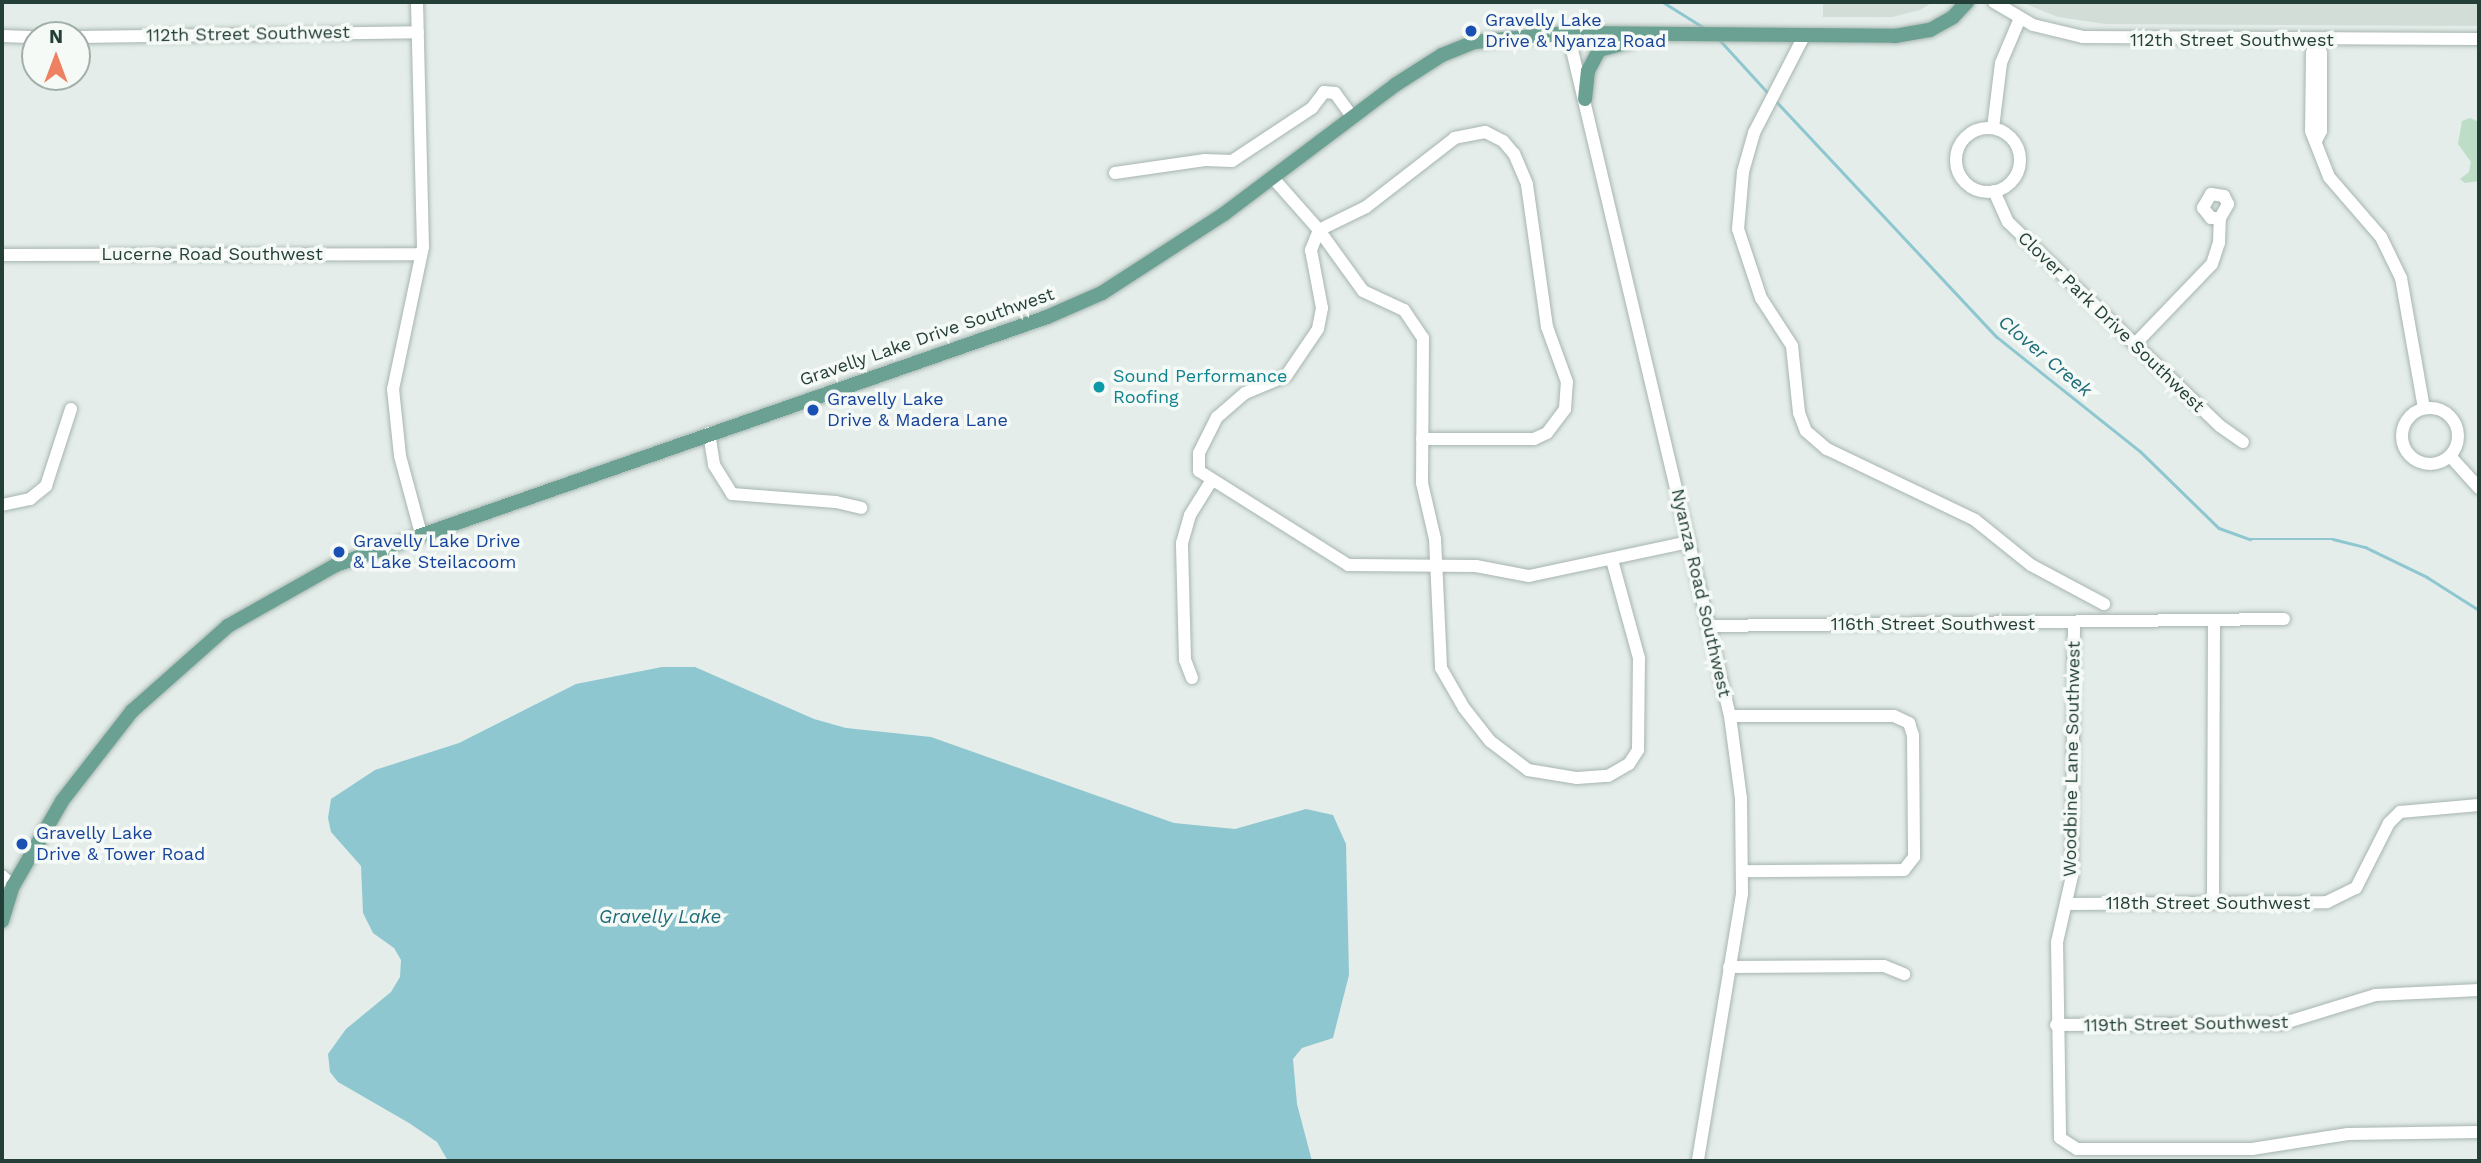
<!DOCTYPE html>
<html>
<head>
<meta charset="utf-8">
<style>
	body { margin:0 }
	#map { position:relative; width:2481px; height:1163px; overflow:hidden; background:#e4ede9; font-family:"Work Sans",sans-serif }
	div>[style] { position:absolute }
	.built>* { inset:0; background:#d2ddd8 }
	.green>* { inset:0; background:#beddc6 }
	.water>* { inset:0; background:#8ec7d0 }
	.stream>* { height:2.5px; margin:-1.25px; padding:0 1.25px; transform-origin:1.25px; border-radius:1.25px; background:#8ec7d0 }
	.roads { filter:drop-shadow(0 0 2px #a7b5b0) drop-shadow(0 0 2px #a7b5b0) }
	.minor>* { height:12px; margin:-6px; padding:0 6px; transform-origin:6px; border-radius:6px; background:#fff }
	.minor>.ring { margin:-6px; padding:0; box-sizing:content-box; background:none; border:12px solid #fff; border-radius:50% }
	.major>* { height:14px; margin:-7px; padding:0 7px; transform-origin:7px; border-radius:7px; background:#6aa192 }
	.dots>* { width:19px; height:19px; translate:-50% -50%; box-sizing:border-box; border:4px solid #f5faf7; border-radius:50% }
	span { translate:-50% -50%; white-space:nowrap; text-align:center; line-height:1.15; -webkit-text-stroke:7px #f5faf7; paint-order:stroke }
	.transit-label { font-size:18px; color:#164399 }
	.left { translate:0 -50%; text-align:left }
	.street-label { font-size:18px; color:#243f37 }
	.culture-label { font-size:18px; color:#0d838f }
	.water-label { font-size:19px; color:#1f6c79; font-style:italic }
	.frame { position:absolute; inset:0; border:4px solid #243f37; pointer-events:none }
	.north { position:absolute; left:21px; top:21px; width:70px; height:70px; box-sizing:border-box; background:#f5faf7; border:2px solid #a1afaa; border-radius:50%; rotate:0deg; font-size:19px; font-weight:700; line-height:28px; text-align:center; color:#243f37 }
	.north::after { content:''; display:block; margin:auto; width:24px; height:32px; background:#ee8162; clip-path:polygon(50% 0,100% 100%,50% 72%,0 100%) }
</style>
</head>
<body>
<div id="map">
	<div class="built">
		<div style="clip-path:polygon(1823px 2px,1933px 2px,1920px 10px,1892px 17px,1823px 17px)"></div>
		<div style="clip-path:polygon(2021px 2px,2478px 2px,2478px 26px,2105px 24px,2058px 17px)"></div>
	</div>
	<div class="green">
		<div style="clip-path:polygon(2470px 118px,2479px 122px,2479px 181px,2465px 183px,2460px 179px,2469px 172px,2471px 162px,2458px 144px,2462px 121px)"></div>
	</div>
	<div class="water">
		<div style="clip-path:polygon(662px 667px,695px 667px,814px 719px,846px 728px,931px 737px,1174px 823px,1235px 829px,1306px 809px,1333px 815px,1346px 844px,1349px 975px,1333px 1038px,1302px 1048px,1293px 1059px,1297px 1104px,1312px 1161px,448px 1161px,437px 1142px,409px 1123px,338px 1082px,330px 1072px,328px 1054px,346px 1029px,391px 992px,400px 977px,401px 960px,394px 948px,373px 933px,363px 913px,361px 866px,331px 832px,328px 818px,331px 799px,375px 770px,459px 743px,576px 684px)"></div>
	</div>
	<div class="stream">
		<div style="left:1663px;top:2px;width:51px;rotate:32.1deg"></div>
		<div style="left:1719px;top:39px;width:74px;rotate:47.7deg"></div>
		<div style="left:1776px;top:101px;width:323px;rotate:46.9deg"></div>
		<div style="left:1997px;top:337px;width:183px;rotate:38.6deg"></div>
		<div style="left:2140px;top:451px;width:110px;rotate:44.3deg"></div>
		<div style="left:2219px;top:528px;width:33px;rotate:20deg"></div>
		<div style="left:2250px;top:539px;width:83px"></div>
		<div style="left:2333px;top:539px;width:33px;rotate:14deg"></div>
		<div style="left:2365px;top:547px;width:69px;rotate:25.8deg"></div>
		<div style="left:2427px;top:577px;width:62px;rotate:32.4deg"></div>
	</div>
	<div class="roads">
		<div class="minor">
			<div style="left:417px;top:2px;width:245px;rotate:88.6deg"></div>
			<div style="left:423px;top:247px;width:145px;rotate:101.9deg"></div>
			<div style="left:393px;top:389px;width:67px;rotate:84deg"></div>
			<div style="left:400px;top:456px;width:81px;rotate:74.9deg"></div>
			<div style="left:1994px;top:2px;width:45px;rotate:30.5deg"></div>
			<div style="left:2033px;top:25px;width:51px;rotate:13.5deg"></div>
			<div style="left:2083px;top:37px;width:396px;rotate:0.3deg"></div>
			<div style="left:1568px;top:33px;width:702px;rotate:76.66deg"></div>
			<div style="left:1730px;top:716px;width:83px;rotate:82.4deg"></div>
			<div style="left:1741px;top:798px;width:96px;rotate:89.4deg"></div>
			<div style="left:1742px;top:894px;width:271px;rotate:99.4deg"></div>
			<div style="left:2px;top:36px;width:33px;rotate:2deg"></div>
			<div style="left:1804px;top:36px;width:109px;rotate:117.3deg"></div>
			<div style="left:1754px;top:133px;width:41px;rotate:105.8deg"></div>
			<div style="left:1743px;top:172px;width:57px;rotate:95deg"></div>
			<div style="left:1738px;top:229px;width:73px;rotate:71.6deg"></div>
			<div style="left:1761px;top:298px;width:57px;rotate:57.1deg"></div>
			<div style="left:1792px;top:346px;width:67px;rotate:84deg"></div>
			<div style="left:1799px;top:413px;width:19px;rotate:69deg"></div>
			<div style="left:1806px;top:431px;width:28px;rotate:41deg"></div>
			<div style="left:1827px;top:449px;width:164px;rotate:25.6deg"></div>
			<div style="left:1975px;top:520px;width:72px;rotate:38.8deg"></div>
			<div style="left:2031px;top:565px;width:83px;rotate:28.1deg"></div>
			<div style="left:77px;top:37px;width:341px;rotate:-0.8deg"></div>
			<div style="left:2316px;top:40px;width:14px;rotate:107deg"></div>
			<div style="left:2312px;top:53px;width:78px;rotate:90.7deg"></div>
			<div style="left:2311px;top:131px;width:49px;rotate:68.6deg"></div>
			<div style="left:2329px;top:177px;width:79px;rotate:49.1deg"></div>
			<div style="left:2381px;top:237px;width:46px;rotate:64deg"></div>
			<div style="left:2401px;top:278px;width:132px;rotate:80deg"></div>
			<div style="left:2316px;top:40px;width:14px;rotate:69deg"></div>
			<div style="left:2321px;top:53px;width:78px;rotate:90deg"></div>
			<div style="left:2321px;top:131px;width:9px;rotate:117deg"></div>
			<div class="ring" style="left:1956px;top:128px;width:52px;height:52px"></div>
			<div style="left:1993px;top:128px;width:65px;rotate:-83deg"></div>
			<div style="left:2001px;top:63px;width:49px;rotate:-67.1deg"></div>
			<div style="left:1115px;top:173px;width:91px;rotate:-8.2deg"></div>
			<div style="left:1205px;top:160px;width:27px;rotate:2deg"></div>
			<div style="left:1232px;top:161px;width:96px;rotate:-33.5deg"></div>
			<div style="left:1312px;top:108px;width:20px;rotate:-53deg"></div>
			<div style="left:1324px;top:92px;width:11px;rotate:5deg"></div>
			<div style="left:1335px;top:93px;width:29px;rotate:54deg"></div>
			<div style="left:1273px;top:178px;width:69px;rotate:48.5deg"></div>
			<div style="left:1319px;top:230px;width:75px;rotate:54.2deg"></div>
			<div style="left:1363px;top:291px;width:45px;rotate:24.9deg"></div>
			<div style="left:1404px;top:310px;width:34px;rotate:56deg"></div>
			<div style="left:1423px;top:338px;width:145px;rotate:90.4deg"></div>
			<div style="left:1422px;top:483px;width:57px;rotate:76.9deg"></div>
			<div style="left:1435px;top:539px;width:129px;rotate:87.3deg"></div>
			<div style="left:1441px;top:668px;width:46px;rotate:60.1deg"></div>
			<div style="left:1464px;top:708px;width:42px;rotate:51.8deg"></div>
			<div style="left:1490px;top:741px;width:48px;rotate:37.3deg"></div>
			<div style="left:1528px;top:770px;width:50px;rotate:9.3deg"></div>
			<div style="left:1577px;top:778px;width:31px;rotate:-4deg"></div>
			<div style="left:1608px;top:776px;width:24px;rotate:-30deg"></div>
			<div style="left:1629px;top:764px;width:17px;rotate:-57deg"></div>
			<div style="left:1638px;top:750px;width:92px;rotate:-89.4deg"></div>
			<div style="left:1639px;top:658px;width:102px;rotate:-105.4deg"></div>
			<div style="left:1994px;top:191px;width:34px;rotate:66deg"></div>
			<div style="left:2008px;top:222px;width:294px;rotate:43.9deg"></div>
			<div style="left:2220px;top:426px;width:28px;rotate:35deg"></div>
			<div style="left:2px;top:255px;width:419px;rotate:-0.1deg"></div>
			<div style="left:2135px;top:344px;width:111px;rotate:-46.1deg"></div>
			<div style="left:2212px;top:264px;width:22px;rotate:-72deg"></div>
			<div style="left:2219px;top:243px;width:25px;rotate:-88deg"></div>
			<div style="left:2220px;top:218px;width:16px;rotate:-60deg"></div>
			<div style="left:2228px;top:204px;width:9px;rotate:-117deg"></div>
			<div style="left:2224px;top:196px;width:13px;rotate:-171deg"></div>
			<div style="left:2211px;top:194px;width:16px;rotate:120deg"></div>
			<div style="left:2203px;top:208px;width:13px;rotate:51deg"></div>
			<div style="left:2211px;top:218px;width:9px"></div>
			<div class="ring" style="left:2402px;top:408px;width:44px;height:44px"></div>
			<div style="left:709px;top:433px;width:32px;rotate:81deg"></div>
			<div style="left:714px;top:465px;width:34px;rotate:58deg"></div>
			<div style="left:732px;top:494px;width:104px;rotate:4.4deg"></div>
			<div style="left:836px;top:502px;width:26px;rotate:13deg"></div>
			<div style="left:1422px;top:439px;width:112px"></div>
			<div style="left:1534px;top:439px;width:14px;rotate:-25deg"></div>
			<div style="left:1547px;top:433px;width:30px;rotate:-53deg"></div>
			<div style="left:1565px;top:409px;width:27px;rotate:-86deg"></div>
			<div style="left:1567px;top:382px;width:59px;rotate:-110deg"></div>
			<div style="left:1547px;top:327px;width:144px;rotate:-98deg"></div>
			<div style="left:1527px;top:184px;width:33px;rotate:-113deg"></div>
			<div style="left:1514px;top:154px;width:17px;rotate:-130deg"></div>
			<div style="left:1503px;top:141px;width:20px;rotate:-153deg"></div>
			<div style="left:1485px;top:132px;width:31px;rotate:169deg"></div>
			<div style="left:1455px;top:138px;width:113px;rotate:142.2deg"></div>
			<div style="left:1366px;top:207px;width:52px;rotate:153.9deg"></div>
			<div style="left:1319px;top:230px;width:22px;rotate:112deg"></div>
			<div style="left:1311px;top:250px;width:59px;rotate:79.3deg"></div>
			<div style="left:1322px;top:308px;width:21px;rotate:101deg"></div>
			<div style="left:1318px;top:329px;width:57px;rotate:124.2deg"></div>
			<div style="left:1286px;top:376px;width:44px;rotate:157.5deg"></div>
			<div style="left:1245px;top:393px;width:37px;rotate:139deg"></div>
			<div style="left:1217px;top:417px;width:40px;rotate:116.6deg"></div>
			<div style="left:1199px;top:453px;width:18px;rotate:90deg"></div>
			<div style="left:1199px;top:471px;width:176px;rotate:32.2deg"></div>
			<div style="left:1348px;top:565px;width:128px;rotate:0.4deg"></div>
			<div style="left:1476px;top:566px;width:54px;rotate:10.7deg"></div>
			<div style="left:1529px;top:576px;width:164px;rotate:-12deg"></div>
			<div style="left:2450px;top:456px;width:43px;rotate:47.8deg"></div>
			<div style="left:2px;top:505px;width:29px;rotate:-12deg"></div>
			<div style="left:30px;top:499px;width:21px;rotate:-39deg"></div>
			<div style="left:46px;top:486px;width:81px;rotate:-72deg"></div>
			<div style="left:2074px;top:624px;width:252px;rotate:90.5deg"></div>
			<div style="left:2072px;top:876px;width:68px;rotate:102.8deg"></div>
			<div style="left:2057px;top:942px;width:196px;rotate:89.1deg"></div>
			<div style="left:2060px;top:1138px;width:20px;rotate:33deg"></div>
			<div style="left:2077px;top:1149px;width:175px"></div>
			<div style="left:2252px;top:1149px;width:97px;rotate:-8.9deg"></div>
			<div style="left:2348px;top:1134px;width:131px;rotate:-0.9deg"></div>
			<div style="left:1708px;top:626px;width:576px;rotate:-0.7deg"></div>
			<div style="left:1192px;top:678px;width:19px;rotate:-111deg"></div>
			<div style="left:1185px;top:660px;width:117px;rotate:-91.5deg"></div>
			<div style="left:1182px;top:543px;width:29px;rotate:-74deg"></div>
			<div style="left:1190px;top:515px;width:39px;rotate:-58deg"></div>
			<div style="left:1730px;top:716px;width:164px"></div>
			<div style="left:1894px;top:716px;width:17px;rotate:25deg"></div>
			<div style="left:1909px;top:723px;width:13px;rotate:72deg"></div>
			<div style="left:1913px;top:735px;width:122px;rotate:89.5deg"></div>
			<div style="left:1914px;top:857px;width:16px;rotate:128deg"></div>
			<div style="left:1904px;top:870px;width:161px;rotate:179.6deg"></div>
			<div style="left:2px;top:876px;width:15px;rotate:42deg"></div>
			<div style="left:2213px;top:901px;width:279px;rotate:-89.8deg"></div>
			<div style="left:2066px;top:904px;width:261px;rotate:-0.4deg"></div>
			<div style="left:2327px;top:902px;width:32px;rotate:-26deg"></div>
			<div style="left:2356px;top:888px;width:73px;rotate:-63.1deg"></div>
			<div style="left:2389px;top:823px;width:16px;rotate:-45deg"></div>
			<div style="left:2400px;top:812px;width:79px;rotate:-5.1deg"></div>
			<div style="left:1729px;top:967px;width:155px;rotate:-0.4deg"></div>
			<div style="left:1884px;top:966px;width:22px;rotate:22deg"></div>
			<div style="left:2056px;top:1025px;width:225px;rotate:-0.3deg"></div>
			<div style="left:2281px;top:1024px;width:98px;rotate:-17.1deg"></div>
			<div style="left:2375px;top:995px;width:104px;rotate:-2.8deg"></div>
		</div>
		<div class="major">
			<div style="left:1585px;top:99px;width:28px;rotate:-84deg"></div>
			<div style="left:1588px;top:71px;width:24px;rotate:-62deg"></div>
			<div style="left:1599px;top:50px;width:34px;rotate:-15deg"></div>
			<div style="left:2px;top:921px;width:37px;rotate:-73deg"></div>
			<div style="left:13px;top:886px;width:98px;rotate:-60deg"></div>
			<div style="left:62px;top:801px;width:114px;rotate:-52.1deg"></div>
			<div style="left:132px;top:711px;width:128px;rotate:-41.5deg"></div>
			<div style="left:228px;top:626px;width:124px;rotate:-29.5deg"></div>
			<div style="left:336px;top:565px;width:753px;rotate:-19.23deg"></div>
			<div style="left:1047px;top:317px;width:60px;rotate:-23.6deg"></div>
			<div style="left:1102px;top:293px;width:145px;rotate:-32.9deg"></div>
			<div style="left:1224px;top:214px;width:214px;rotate:-37deg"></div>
			<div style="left:1395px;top:85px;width:56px;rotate:-32.6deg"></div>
			<div style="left:1442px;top:55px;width:35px;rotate:-22deg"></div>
			<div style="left:1475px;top:42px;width:93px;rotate:-5.5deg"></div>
			<div style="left:1568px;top:33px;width:327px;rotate:0.5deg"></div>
			<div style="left:1895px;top:36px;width:36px;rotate:-10deg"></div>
			<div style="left:1930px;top:30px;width:26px;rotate:-29deg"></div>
			<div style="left:1953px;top:17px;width:21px;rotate:-47deg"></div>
		</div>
	</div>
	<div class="dots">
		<div style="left:1471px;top:31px;background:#1a4fb4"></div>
		<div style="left:1099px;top:387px;background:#0f9aa8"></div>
		<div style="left:813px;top:410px;background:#1a4fb4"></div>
		<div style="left:339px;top:552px;background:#1a4fb4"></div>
		<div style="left:22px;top:844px;background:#1a4fb4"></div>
	</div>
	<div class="transit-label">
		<span class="left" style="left:1485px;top:31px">Gravelly Lake<br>Drive &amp; Nyanza Road</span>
		<span class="left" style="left:827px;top:410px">Gravelly Lake<br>Drive &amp; Madera Lane</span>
		<span class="left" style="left:353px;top:552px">Gravelly Lake Drive<br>&amp; Lake Steilacoom</span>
		<span class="left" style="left:36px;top:844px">Gravelly Lake<br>Drive &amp; Tower Road</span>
	</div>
	<div class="street-label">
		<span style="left:248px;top:34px;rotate:-1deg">112th Street Southwest</span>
		<span style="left:2232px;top:40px">112th Street Southwest</span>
		<span style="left:212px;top:254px">Lucerne Road Southwest</span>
		<span style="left:2111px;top:322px;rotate:44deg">Clover Park Drive Southwest</span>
		<span style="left:927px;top:337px;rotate:-19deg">Gravelly Lake Drive Southwest</span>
		<span style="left:1701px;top:593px;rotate:77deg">Nyanza Road Southwest</span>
		<span style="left:1933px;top:624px">116th Street Southwest</span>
		<span style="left:2072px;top:759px;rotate:-89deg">Woodbine Lane Southwest</span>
		<span style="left:2208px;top:903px">118th Street Southwest</span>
		<span style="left:2186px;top:1024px;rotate:-1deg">119th Street Southwest</span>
	</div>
	<div class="culture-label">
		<span class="left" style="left:1113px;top:387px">Sound Performance<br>Roofing</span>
	</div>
	<div class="water-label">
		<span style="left:2045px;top:356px;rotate:40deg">Clover Creek</span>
		<span style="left:660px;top:917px">Gravelly Lake</span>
	</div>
	<div class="frame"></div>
	<div class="north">N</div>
</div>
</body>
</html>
